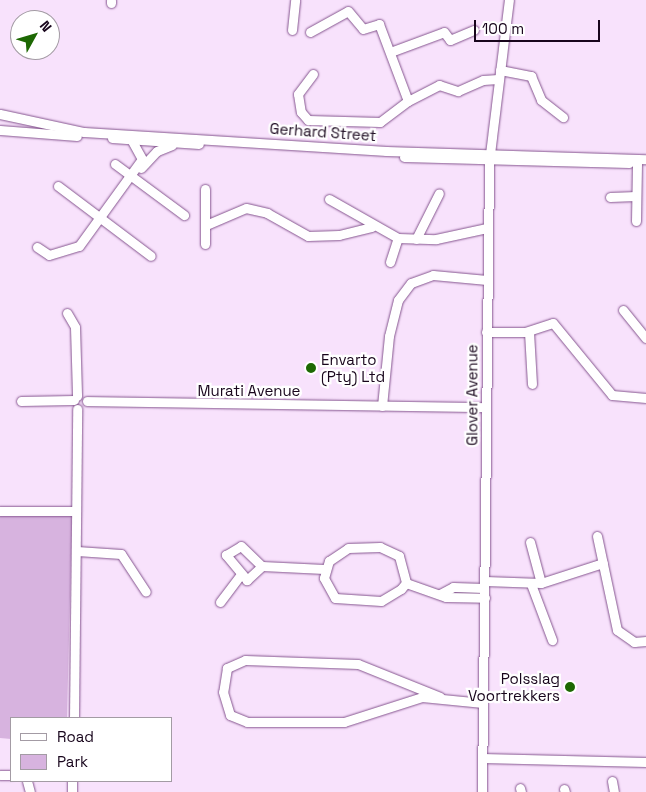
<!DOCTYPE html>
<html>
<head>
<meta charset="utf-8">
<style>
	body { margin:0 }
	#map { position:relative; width:646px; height:792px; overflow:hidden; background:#f8e2fc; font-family:"Space Grotesk",sans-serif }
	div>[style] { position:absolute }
	.green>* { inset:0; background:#d7b3df }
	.roads { filter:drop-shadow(0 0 1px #85558f) drop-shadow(0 0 1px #85558f) }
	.minor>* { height:9px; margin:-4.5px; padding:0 4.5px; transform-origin:4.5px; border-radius:4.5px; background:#fff }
	.dots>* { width:14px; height:14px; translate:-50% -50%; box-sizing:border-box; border:2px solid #fff; border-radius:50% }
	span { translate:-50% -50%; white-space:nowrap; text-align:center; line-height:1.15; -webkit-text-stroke:4.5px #fff; paint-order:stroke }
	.street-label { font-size:15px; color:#18051c }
	.poi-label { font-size:15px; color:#18051c }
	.left { translate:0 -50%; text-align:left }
	.right { translate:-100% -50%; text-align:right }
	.legend { position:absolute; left:10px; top:717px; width:162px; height:65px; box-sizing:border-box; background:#fff; border:1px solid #a39ba4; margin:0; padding:6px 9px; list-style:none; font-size:15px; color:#18051c }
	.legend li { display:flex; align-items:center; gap:10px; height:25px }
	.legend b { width:25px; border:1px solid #a39ba4 }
	.north { position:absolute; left:10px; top:10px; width:50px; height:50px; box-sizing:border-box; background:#fff; border:1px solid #a39ba4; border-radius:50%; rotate:51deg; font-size:14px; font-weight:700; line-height:20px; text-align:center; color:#18051c }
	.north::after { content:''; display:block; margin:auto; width:18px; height:22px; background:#1d6803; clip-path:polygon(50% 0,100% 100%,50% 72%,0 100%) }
	.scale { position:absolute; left:474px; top:20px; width:126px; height:22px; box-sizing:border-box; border:2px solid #18051c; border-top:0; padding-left:6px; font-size:15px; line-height:18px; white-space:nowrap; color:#18051c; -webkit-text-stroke:4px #fff; paint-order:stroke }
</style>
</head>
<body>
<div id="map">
	<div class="green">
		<div style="clip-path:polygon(0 514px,72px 514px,67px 718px,11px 718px,11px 739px,0 738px)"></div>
	</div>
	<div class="roads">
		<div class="minor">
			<div style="left:111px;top:3px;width:3px;rotate:-90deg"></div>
			<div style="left:292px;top:30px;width:30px;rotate:-84deg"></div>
			<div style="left:310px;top:32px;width:43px;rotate:-28.9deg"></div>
			<div style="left:348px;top:11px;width:23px;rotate:50deg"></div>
			<div style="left:363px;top:29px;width:17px;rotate:-17deg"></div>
			<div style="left:379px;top:24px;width:82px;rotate:69.4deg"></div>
			<div style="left:408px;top:101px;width:35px;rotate:-27deg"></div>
			<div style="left:439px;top:85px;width:20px;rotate:18deg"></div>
			<div style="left:458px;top:91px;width:27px;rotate:-24deg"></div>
			<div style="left:483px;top:80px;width:15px;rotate:-4deg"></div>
			<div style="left:393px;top:51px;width:54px;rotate:-20.4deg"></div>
			<div style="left:444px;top:32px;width:10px;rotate:53deg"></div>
			<div style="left:450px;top:40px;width:26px;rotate:-23deg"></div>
			<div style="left:500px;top:70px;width:32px;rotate:11deg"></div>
			<div style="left:531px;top:76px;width:26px;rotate:67deg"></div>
			<div style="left:541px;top:100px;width:28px;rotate:38deg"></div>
			<div style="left:313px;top:74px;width:25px;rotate:127deg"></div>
			<div style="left:298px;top:94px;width:18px;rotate:81deg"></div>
			<div style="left:301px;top:112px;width:11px;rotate:49deg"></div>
			<div style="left:308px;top:120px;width:72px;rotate:1.6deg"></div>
			<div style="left:380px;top:122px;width:35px;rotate:-37deg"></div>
			<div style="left:0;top:114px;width:86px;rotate:12.1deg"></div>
			<div style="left:84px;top:132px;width:303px;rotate:3.6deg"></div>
			<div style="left:386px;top:151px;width:260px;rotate:1.8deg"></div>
			<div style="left:0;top:130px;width:77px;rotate:4.5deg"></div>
			<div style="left:112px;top:138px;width:87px;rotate:3.9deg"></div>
			<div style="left:404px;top:157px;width:225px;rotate:1.5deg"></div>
			<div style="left:115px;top:164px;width:86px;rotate:36.5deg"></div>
			<div style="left:141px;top:168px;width:23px;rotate:-47deg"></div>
			<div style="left:157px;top:151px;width:16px;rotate:-22deg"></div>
			<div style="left:58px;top:186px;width:116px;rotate:37deg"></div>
			<div style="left:610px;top:197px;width:26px;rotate:-2deg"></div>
			<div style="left:329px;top:199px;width:79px;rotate:29.5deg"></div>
			<div style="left:398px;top:238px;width:38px;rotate:2deg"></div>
			<div style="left:436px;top:239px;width:52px;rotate:-12.2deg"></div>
			<div style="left:636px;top:221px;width:58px;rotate:-89deg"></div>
			<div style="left:206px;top:225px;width:43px;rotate:-23deg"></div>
			<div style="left:246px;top:208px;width:22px;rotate:13deg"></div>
			<div style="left:267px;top:213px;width:47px;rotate:29.3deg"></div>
			<div style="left:308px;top:236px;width:31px;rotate:-2deg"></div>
			<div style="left:339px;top:235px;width:34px;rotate:-14deg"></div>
			<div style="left:416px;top:239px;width:51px;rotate:-63.4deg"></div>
			<div style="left:205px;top:244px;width:55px;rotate:-90deg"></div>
			<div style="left:37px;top:247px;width:14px;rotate:34deg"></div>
			<div style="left:49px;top:255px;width:31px;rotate:-17deg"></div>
			<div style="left:79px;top:246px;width:107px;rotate:-54.1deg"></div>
			<div style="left:142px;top:159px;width:23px;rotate:-119deg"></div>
			<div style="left:390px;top:262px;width:25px;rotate:-72deg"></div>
			<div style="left:623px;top:310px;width:36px;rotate:51deg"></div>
			<div style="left:67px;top:313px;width:16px;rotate:60deg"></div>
			<div style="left:75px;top:327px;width:69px;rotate:88.3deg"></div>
			<div style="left:486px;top:332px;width:39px"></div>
			<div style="left:525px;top:332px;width:29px;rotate:-18deg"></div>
			<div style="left:553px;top:323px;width:93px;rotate:50.7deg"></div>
			<div style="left:612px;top:395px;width:34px;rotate:5deg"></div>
			<div style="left:529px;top:332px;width:52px;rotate:86.7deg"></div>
			<div style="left:21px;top:401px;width:53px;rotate:-1.1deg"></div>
			<div style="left:87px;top:401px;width:399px;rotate:0.9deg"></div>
			<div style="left:382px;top:406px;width:70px;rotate:-84.3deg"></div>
			<div style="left:389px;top:336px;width:37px;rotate:-76deg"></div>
			<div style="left:398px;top:300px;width:21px;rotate:-53deg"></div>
			<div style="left:411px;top:283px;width:23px;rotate:-20deg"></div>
			<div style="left:433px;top:275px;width:54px;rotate:5.3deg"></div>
			<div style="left:0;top:511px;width:76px"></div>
			<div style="left:597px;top:536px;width:96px;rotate:78deg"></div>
			<div style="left:617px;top:630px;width:21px;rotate:35deg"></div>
			<div style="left:634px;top:642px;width:12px;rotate:-5deg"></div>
			<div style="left:530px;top:542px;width:42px;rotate:75deg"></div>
			<div style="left:380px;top:547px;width:21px;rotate:25deg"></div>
			<div style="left:399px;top:556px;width:28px;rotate:75deg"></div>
			<div style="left:406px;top:583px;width:8px;rotate:130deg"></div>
			<div style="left:401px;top:589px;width:23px;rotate:149deg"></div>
			<div style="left:381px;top:601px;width:46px;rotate:-176.3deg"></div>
			<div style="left:335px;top:598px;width:23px;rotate:-119deg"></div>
			<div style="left:324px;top:578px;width:18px;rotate:-74deg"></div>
			<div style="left:329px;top:561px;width:23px;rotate:-34deg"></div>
			<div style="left:348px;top:548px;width:32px;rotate:-2deg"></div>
			<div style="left:77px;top:551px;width:44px;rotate:3.9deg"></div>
			<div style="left:121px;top:554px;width:45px;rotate:56.7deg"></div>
			<div style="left:262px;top:566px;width:21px;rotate:137deg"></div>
			<div style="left:247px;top:580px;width:33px;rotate:-130deg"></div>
			<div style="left:226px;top:555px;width:17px;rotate:-31deg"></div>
			<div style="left:241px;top:546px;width:29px;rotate:44deg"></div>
			<div style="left:262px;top:566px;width:62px;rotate:2.8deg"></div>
			<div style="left:485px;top:581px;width:56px;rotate:2deg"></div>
			<div style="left:541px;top:583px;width:65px;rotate:-17.9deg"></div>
			<div style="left:406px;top:583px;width:42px;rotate:19.3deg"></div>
			<div style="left:446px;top:597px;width:39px;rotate:1deg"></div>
			<div style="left:531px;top:584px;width:60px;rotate:69.4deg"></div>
			<div style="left:440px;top:594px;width:15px;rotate:-28deg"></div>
			<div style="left:453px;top:587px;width:31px;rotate:2deg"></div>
			<div style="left:220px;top:602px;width:34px;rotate:-53deg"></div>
			<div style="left:440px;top:697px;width:88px;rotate:-158.1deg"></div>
			<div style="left:358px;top:664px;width:113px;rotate:-178deg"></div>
			<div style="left:245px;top:660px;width:20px;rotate:156deg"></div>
			<div style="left:227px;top:668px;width:24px;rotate:99deg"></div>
			<div style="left:223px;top:692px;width:24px;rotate:73deg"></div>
			<div style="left:230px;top:715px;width:18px;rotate:22deg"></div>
			<div style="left:247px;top:722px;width:97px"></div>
			<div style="left:344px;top:722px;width:82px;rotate:-17.8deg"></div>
			<div style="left:422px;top:697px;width:61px;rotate:5.6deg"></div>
			<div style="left:74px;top:718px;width:309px;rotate:-89.4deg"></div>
			<div style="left:482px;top:758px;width:164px;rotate:1.4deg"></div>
			<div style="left:0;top:775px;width:11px"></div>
			<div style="left:27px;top:781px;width:11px;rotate:75deg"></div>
			<div style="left:612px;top:781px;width:11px;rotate:80deg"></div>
			<div style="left:520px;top:788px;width:4px;rotate:76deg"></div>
			<div style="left:564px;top:789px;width:3px;rotate:72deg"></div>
			<div style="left:72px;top:792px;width:11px;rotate:-90deg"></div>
			<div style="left:482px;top:792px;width:630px;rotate:-89.36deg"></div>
			<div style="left:489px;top:162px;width:163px;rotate:-83deg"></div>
		</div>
	</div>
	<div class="dots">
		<div style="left:311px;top:368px;background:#1d6803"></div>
		<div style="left:570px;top:687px;background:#1d6803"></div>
	</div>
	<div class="street-label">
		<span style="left:323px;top:132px;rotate:4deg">Gerhard Street</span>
		<span style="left:249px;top:391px">Murati Avenue</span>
		<span style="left:472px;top:395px;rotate:-90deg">Glover Avenue</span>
	</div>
	<div class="poi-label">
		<span class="left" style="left:321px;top:368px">Envarto<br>(Pty) Ltd</span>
		<span class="right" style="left:560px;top:687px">Polsslag<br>Voortrekkers</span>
	</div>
	<ul class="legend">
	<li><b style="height:6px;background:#fff"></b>Road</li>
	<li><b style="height:14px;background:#d7b3df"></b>Park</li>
	</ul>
	<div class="north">N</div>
	<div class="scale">100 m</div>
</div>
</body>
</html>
